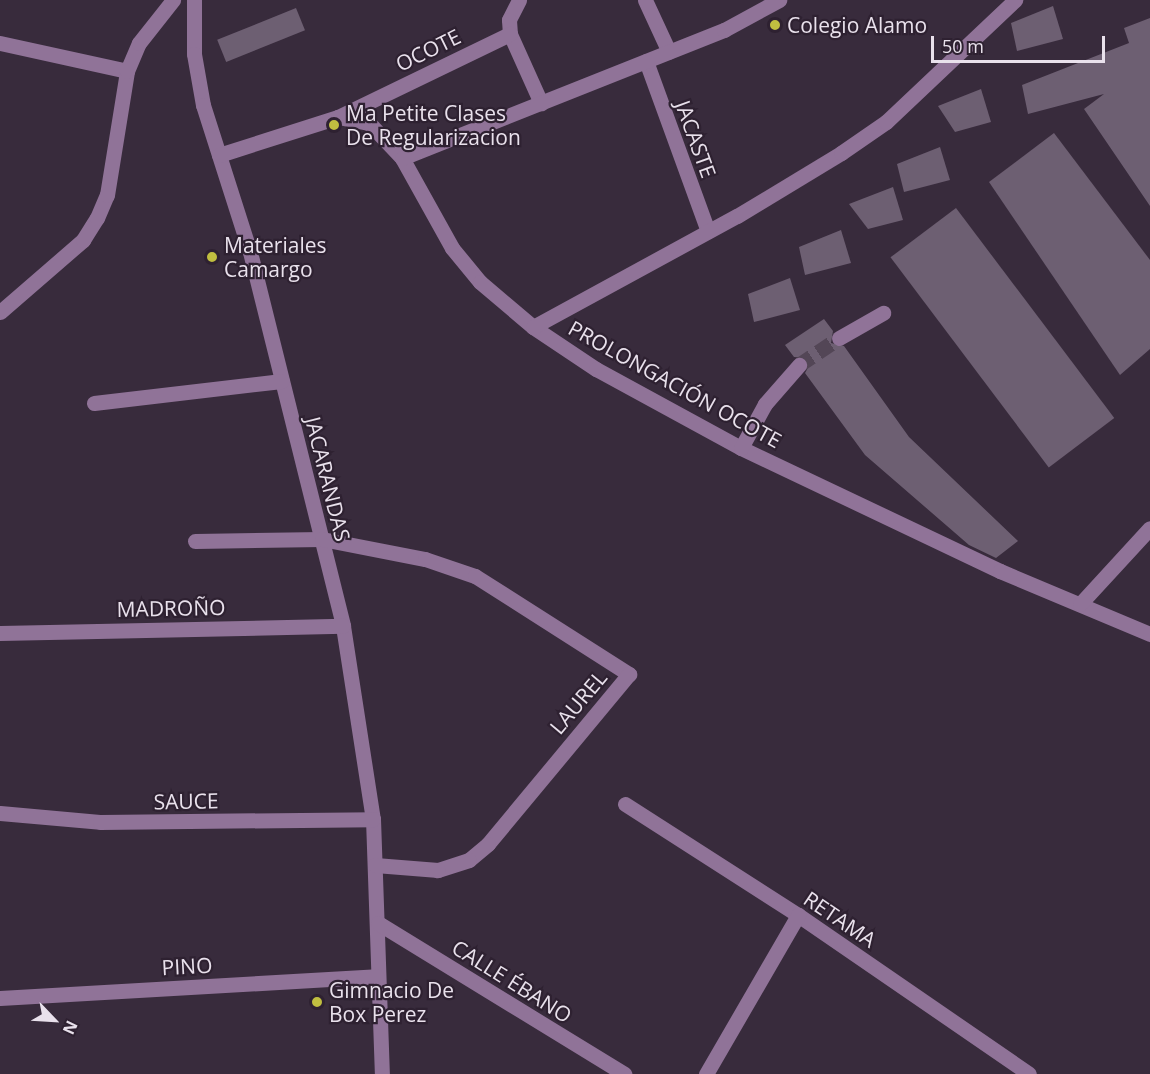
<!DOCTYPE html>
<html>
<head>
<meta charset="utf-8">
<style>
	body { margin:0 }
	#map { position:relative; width:1150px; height:1074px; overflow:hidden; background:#382b3c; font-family:"Open Sans",sans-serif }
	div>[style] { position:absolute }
	.building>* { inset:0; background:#6d5f72; transform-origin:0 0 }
	.minor-tunnel>* { height:15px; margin-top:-7.5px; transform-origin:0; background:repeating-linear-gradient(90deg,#534656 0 15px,transparent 0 23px) }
	.minor>* { height:15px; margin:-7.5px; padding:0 7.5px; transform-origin:7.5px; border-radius:7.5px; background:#907398 }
	.dots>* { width:16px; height:16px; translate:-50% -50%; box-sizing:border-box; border:3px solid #2e2131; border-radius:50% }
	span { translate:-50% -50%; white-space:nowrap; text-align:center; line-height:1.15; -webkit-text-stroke:4.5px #2e2131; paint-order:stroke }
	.poi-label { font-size:21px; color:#e9e1ec }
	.left { translate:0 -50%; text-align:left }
	.street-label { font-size:21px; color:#e9e1ec }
	.north { position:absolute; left:24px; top:990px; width:60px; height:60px; -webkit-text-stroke:4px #2e2131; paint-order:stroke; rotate:115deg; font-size:16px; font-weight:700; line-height:24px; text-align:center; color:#e9e1ec }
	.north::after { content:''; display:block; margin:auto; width:21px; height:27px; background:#e9e1ec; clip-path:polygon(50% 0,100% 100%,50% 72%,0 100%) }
	.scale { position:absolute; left:931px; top:36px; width:174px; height:27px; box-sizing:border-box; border:3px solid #e9e1ec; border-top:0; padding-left:8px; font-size:18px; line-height:21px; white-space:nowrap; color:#e9e1ec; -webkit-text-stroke:4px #2e2131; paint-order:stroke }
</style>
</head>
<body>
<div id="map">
	<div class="building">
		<div style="clip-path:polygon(1053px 6px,1063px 39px,1017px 51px,1011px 23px)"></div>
		<div style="left:296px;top:8px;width:24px;height:85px;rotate:68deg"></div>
		<div style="clip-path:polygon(1150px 18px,1150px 206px,1084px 109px,1104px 94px,1028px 114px,1022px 85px,1129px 43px,1124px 28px)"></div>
		<div style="clip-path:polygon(981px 89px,991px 122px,955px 132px,938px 106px)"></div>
		<div style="clip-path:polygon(1054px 133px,1150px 260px,1150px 349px,1120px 375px,989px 182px)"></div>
		<div style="clip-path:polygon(940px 147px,950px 180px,904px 192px,897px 164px)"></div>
		<div style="clip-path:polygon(893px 187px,903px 220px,868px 229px,849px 204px)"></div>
		<div style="left:956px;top:208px;width:263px;height:82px;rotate:53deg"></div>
		<div style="clip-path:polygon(841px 230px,851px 263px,805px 275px,799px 247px)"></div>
		<div style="clip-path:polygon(790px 278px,800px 310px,754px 322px,748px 294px)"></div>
		<div style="clip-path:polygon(824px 319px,833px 331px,831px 343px,844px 346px,909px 437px,1018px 541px,996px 558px,969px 545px,865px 455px,805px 373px,809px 366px,806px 358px,794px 357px,785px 345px)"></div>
	</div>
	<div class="minor-tunnel">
		<div style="left:799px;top:365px;width:48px;rotate:-34deg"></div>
	</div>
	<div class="minor">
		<div style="left:194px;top:0;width:54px;rotate:90deg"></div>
		<div style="left:194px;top:54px;width:52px;rotate:80deg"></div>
		<div style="left:203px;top:105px;width:154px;rotate:72.3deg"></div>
		<div style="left:250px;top:252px;width:385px;rotate:76deg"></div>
		<div style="left:343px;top:626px;width:195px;rotate:81.2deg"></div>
		<div style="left:373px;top:819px;width:255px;rotate:88deg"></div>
		<div style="left:519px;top:0;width:22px;rotate:117deg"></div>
		<div style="left:509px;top:20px;width:14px;rotate:86deg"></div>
		<div style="left:510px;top:34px;width:76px;rotate:65.8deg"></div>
		<div style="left:645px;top:0;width:57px;rotate:65.2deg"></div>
		<div style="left:0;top:43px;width:130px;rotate:12.4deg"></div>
		<div style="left:646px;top:61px;width:181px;rotate:70deg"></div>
		<div style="left:338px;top:117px;width:191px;rotate:-25.8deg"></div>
		<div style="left:219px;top:155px;width:125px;rotate:-17.7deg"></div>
		<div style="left:338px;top:117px;width:32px;rotate:11deg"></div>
		<div style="left:369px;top:123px;width:48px;rotate:46.7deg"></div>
		<div style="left:402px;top:158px;width:103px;rotate:60.9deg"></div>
		<div style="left:452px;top:248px;width:44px;rotate:50.5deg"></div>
		<div style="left:480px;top:282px;width:70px;rotate:40.3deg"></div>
		<div style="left:533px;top:327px;width:76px;rotate:33.7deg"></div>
		<div style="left:596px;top:369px;width:165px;rotate:28.6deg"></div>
		<div style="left:741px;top:448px;width:287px;rotate:25.4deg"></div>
		<div style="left:1000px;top:571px;width:163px;rotate:22.8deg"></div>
		<div style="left:402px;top:158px;width:347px;rotate:-21.7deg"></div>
		<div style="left:724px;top:30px;width:63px;rotate:-28.6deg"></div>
		<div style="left:0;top:312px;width:110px;rotate:-40.9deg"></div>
		<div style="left:83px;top:240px;width:26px;rotate:-58deg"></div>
		<div style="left:97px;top:218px;width:25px;rotate:-67deg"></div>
		<div style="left:107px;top:195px;width:126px;rotate:-80.8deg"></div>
		<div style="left:127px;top:71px;width:30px;rotate:-67deg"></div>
		<div style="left:139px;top:43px;width:55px;rotate:-51.7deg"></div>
		<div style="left:533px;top:327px;width:232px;rotate:-28.6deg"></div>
		<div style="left:737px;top:216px;width:122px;rotate:-31.2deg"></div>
		<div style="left:841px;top:153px;width:55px;rotate:-34.6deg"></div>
		<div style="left:886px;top:122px;width:178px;rotate:-43.4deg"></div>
		<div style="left:839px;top:338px;width:51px;rotate:-29.6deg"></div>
		<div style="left:94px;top:403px;width:189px;rotate:-6.7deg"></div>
		<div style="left:741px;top:448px;width:50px;rotate:-61.4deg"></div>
		<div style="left:765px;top:404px;width:52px;rotate:-48.9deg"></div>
		<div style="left:195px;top:541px;width:127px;rotate:-0.9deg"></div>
		<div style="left:322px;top:539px;width:105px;rotate:11deg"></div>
		<div style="left:425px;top:559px;width:53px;rotate:18.8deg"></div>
		<div style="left:475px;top:576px;width:183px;rotate:32.5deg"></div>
		<div style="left:629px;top:674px;width:221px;rotate:129.7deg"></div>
		<div style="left:488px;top:844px;width:25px;rotate:140deg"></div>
		<div style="left:469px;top:860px;width:33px;rotate:162deg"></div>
		<div style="left:438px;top:870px;width:63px;rotate:-175.5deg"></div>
		<div style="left:1080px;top:604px;width:103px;rotate:-47.4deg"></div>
		<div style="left:0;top:633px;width:343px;rotate:-1.2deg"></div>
		<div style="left:625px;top:804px;width:206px;rotate:32.7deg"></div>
		<div style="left:798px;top:915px;width:280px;rotate:34.5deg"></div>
		<div style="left:0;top:813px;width:100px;rotate:5.1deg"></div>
		<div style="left:100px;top:822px;width:273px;rotate:-0.6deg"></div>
		<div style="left:378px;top:923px;width:289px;rotate:31.5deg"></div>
		<div style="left:0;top:998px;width:377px;rotate:-3.3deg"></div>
		<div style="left:706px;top:1074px;width:184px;rotate:-59.9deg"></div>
	</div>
	<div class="dots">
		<div style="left:775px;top:25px;background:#c0be40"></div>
		<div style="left:334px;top:125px;background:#c0be40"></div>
		<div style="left:212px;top:257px;background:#c0be40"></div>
		<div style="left:317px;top:1002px;background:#c0be40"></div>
	</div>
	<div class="poi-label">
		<span class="left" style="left:787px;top:25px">Colegio Alamo</span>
		<span class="left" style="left:346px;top:125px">Ma Petite Clases<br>De Regularizacion</span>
		<span class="left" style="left:224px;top:257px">Materiales<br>Camargo</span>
		<span class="left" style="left:329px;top:1002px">Gimnacio De<br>Box Perez</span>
	</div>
	<div class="street-label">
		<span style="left:428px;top:50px;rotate:-26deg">OCOTE</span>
		<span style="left:696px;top:139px;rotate:70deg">JACASTE</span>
		<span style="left:675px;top:384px;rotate:29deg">PROLONGACIÓN OCOTE</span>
		<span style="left:328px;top:479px;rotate:76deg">JACARANDAS</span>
		<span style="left:171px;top:608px;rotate:-1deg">MADROÑO</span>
		<span style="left:578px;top:702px;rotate:-50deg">LAUREL</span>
		<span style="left:186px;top:801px;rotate:-1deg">SAUCE</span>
		<span style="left:840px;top:919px;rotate:34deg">RETAMA</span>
		<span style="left:187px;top:966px;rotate:-3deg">PINO</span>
		<span style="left:512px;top:981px;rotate:32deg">CALLE ÉBANO</span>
	</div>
	<div class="north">N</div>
	<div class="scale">50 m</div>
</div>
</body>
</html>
